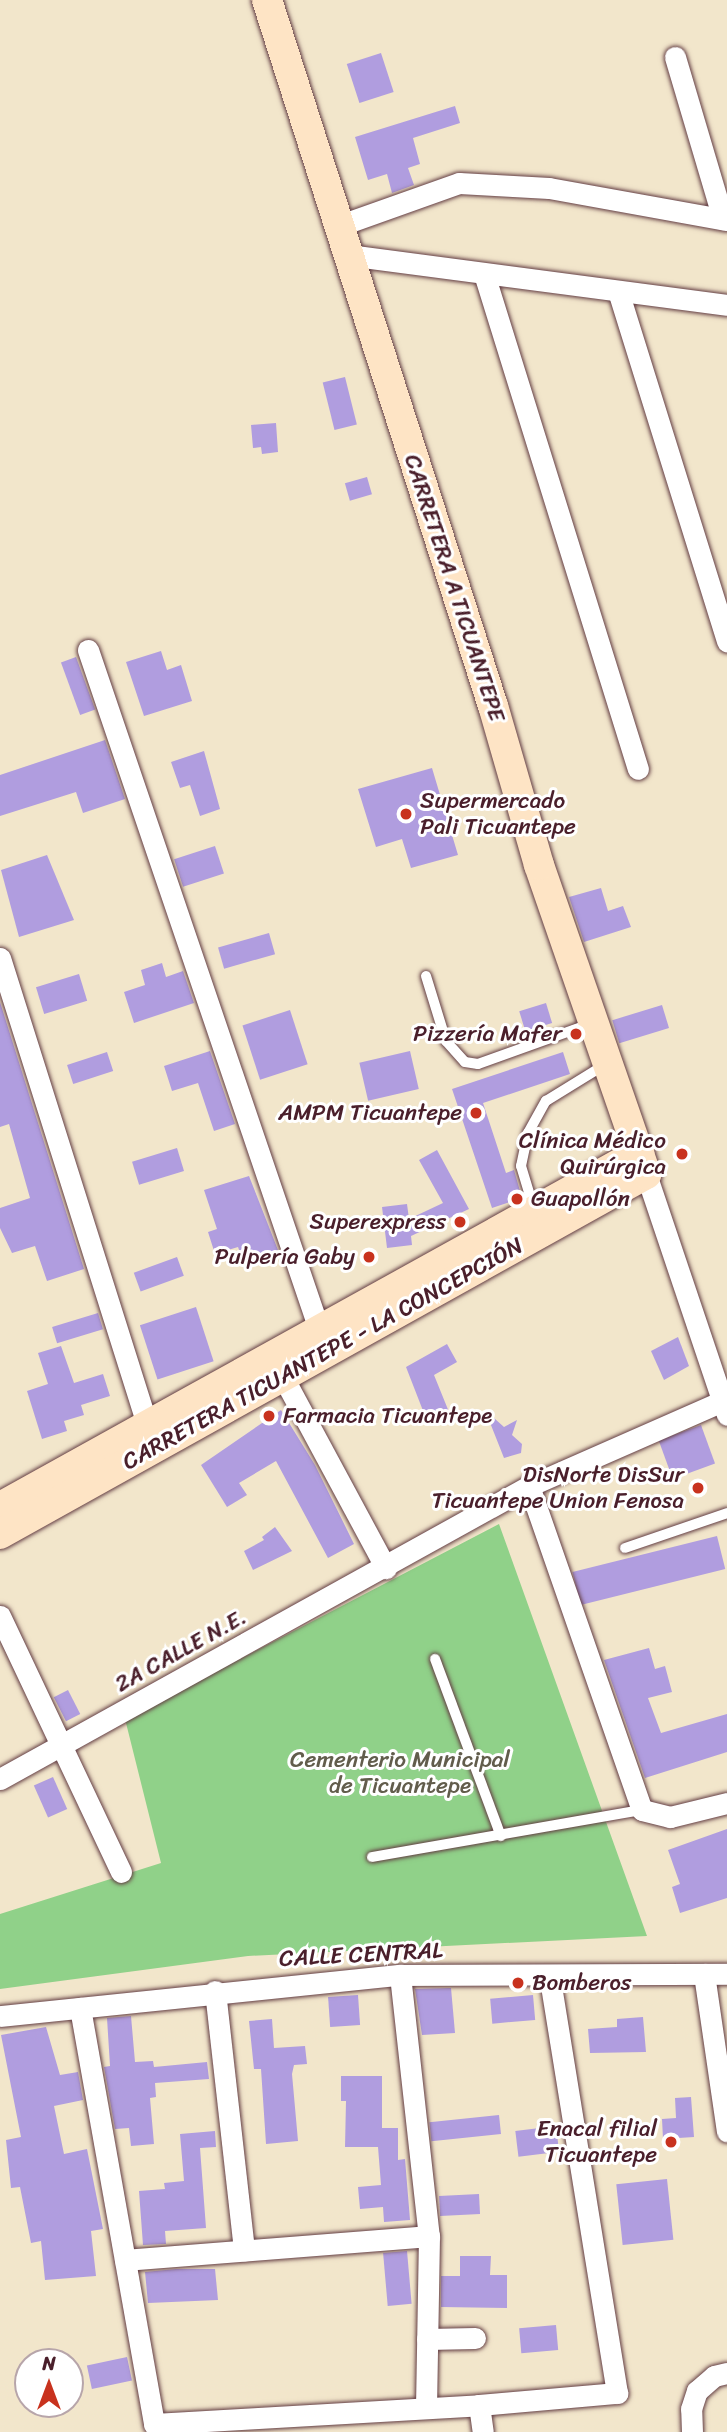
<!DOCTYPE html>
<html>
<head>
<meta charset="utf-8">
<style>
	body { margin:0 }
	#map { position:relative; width:727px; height:2432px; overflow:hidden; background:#f2e6cb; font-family:Sriracha,sans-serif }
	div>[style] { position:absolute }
	.green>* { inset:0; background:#90d189 }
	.building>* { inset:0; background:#b09ddf; transform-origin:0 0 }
	.roads { filter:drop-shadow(0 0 2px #633d43) drop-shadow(0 0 2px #633d43) }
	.service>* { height:10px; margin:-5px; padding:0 5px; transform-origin:5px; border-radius:5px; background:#fff }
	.minor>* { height:21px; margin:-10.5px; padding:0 10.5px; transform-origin:10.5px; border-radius:10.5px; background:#fff }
	.secondary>* { height:30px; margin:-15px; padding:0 15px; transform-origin:15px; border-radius:15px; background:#fee4c5 }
	.dots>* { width:19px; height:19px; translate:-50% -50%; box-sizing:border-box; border:4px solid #fff; border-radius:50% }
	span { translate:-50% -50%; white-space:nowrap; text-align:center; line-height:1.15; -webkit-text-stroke:6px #fff; paint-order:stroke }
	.street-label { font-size:23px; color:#4a1f2b }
	.poi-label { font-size:23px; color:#4a1f2b }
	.left { translate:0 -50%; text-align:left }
	.right { translate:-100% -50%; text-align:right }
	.park-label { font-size:23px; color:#625d4c }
	.north { position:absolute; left:14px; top:2348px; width:70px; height:70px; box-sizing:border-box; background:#fff; border:2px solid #b7a5aa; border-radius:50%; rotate:0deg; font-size:19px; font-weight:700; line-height:28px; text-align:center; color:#4a1f2b }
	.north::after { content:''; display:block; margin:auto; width:24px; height:32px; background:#c8321e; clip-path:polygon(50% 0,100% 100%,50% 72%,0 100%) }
</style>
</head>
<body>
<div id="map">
	<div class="green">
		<div style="clip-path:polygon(499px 1524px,647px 1936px,248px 1956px,0 1989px,0 1914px,161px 1863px,125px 1719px)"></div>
	</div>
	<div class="building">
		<div style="left:381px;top:53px;width:41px;height:36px;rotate:72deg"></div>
		<div style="clip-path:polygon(455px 106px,460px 123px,413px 138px,420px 164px,408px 168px,414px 185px,392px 193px,387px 174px,368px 180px,355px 137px)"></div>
		<div style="left:345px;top:377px;width:49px;height:23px;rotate:76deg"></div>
		<div style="clip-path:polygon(276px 423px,278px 452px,262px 454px,261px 447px,253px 448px,251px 425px)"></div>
		<div style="left:367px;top:477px;width:18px;height:23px;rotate:74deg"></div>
		<div style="clip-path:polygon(161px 651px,167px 670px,181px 665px,192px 701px,144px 716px,126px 662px)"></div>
		<div style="left:76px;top:657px;width:56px;height:16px;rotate:70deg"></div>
		<div style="clip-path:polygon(105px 740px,125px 799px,83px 813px,76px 792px,0 816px,0 775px)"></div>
		<div style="clip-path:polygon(204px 751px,220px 809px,200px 816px,190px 785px,180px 788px,171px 762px)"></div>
		<div style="clip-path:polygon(432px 768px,458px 855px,411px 868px,402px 839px,376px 847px,358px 789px)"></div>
		<div style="left:215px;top:846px;width:29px;height:43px;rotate:72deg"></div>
		<div style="clip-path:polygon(47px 855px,74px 920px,19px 937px,1px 870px)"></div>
		<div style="clip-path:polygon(601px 888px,608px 911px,623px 906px,631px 927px,584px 942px,569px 897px)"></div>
		<div style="left:269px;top:933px;width:22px;height:53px;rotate:74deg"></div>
		<div style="clip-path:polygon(162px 963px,166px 977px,183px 971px,194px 1003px,134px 1023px,124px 992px,145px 985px,141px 970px)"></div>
		<div style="left:79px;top:974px;width:28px;height:45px;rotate:73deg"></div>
		<div style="clip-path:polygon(0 1002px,84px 1269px,47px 1281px,35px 1246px,12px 1253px,0 1228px,0 1208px,30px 1198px,9px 1124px,0 1127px)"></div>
		<div style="left:546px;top:1003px;width:21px;height:28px;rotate:73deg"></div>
		<div style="left:662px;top:1005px;width:24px;height:52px;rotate:73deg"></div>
		<div style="left:290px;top:1010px;width:57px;height:50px;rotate:72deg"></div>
		<div style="clip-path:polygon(210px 1051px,235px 1124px,214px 1131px,198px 1083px,172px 1091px,164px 1066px)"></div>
		<div style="left:410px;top:1051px;width:39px;height:52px;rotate:77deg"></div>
		<div style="left:107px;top:1052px;width:20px;height:42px;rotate:72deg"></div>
		<div style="clip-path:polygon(563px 1052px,570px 1074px,483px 1103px,506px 1173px,514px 1170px,522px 1198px,492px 1208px,452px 1089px)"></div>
		<div style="left:177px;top:1148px;width:24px;height:47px;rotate:73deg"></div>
		<div style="clip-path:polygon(437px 1150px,469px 1209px,411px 1236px,412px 1245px,387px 1248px,382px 1207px,407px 1204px,409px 1219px,443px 1203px,419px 1160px)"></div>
		<div style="clip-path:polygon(249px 1176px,278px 1250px,243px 1261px,238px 1247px,215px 1254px,208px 1232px,217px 1229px,204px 1190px)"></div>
		<div style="left:177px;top:1257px;width:20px;height:46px;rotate:70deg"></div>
		<div style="left:196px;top:1307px;width:57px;height:59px;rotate:72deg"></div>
		<div style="left:98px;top:1313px;width:17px;height:48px;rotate:73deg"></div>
		<div style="clip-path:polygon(678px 1337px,689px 1366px,664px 1380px,651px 1351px)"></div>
		<div style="clip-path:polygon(447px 1344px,457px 1362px,434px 1375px,449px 1412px,427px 1421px,406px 1367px)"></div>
		<div style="clip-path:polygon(61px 1346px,74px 1383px,103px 1374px,110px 1396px,81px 1405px,84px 1415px,64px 1421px,67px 1431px,42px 1439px,27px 1391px,48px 1384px,38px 1353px)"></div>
		<div style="clip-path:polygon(281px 1410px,315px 1465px,354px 1544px,328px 1558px,276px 1461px,239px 1483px,247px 1495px,227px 1507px,201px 1465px)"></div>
		<div style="clip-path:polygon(485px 1410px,504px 1427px,517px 1420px,512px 1435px,522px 1444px,521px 1453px,504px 1458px)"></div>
		<div style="left:701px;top:1425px;width:41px;height:45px;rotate:70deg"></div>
		<div style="clip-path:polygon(275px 1527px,292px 1551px,253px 1570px,244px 1551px,264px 1540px,262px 1537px)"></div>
		<div style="left:717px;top:1536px;width:34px;height:149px;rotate:76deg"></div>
		<div style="clip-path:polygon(649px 1648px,655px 1669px,665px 1666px,672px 1692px,648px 1698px,661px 1733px,727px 1714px,727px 1752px,645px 1778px,604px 1660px)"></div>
		<div style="left:68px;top:1690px;width:27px;height:16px;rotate:63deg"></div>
		<div style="left:53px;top:1777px;width:35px;height:21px;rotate:66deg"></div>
		<div style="clip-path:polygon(727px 1829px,727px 1898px,680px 1913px,672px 1887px,680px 1884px,668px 1850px)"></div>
		<div style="clip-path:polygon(451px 1988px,455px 2033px,422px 2035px,415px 1989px)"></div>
		<div style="left:358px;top:1995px;width:30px;height:30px;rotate:86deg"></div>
		<div style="left:533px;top:1995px;width:25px;height:43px;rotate:85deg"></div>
		<div style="clip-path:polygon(131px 2016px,135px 2062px,153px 2061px,154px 2067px,207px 2062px,209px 2079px,155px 2083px,156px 2097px,150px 2098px,154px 2144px,131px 2146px,129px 2128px,115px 2129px,104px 2067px,110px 2066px,107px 2018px)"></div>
		<div style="clip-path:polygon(643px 2017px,646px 2052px,590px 2053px,588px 2029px,617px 2027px,617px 2019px)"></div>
		<div style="clip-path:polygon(272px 2019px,274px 2048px,305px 2046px,307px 2064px,294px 2065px,292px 2074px,298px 2141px,266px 2144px,261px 2069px,254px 2069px,249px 2021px)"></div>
		<div style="clip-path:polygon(46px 2027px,60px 2075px,78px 2072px,83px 2100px,54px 2106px,64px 2154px,87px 2149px,103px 2229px,91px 2231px,96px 2276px,45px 2280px,41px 2241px,31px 2243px,20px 2187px,11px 2188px,6px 2140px,21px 2137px,1px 2035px)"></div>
		<div style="clip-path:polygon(341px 2076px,382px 2076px,382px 2128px,398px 2128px,398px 2160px,405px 2159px,410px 2220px,384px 2222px,383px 2207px,360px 2209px,358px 2187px,381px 2185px,378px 2147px,345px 2147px,346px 2101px,341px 2101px)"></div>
		<div style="clip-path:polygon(691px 2097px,694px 2137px,663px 2139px,662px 2119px,676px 2118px,675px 2098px)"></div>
		<div style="left:499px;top:2115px;width:19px;height:70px;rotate:84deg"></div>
		<div style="left:556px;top:2126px;width:26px;height:41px;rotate:83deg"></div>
		<div style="clip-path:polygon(215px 2131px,216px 2147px,200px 2148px,206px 2228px,165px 2231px,166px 2244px,143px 2245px,139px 2191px,165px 2189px,164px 2183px,184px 2181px,180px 2134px)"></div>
		<div style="left:667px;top:2179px;width:61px;height:51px;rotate:84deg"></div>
		<div style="left:479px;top:2194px;width:20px;height:40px;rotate:87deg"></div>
		<div style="left:407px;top:2251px;width:53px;height:24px;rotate:85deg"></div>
		<div style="clip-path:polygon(460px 2256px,491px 2256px,490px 2275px,507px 2275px,507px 2308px,441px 2307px,441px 2276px,460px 2276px)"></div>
		<div style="clip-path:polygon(176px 2269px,215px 2269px,218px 2300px,148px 2303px,145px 2272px)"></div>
		<div style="left:556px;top:2325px;width:25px;height:37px;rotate:85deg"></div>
		<div style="left:127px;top:2357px;width:24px;height:41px;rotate:78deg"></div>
	</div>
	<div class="roads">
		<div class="service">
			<div style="left:426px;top:976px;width:68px;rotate:72.9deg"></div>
			<div style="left:446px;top:1041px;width:28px;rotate:48deg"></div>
			<div style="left:465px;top:1062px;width:13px;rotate:9deg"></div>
			<div style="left:478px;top:1064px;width:119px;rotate:-19.7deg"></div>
			<div style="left:534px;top:1209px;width:45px;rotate:-106.8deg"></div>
			<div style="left:521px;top:1166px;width:34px;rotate:-78deg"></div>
			<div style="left:528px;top:1133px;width:37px;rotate:-61deg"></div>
			<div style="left:546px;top:1101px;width:70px;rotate:-31.7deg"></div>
			<div style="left:625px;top:1548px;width:108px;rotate:-18.9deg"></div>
			<div style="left:435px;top:1659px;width:189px;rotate:69.6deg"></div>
			<div style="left:372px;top:1857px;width:274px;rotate:-9.9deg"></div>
		</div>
		<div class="minor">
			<div style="left:675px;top:57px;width:169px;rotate:73.5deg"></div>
			<div style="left:338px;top:226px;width:128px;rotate:-19.6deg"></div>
			<div style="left:459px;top:183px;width:90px;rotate:3.2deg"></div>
			<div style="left:549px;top:188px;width:181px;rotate:10.2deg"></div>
			<div style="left:348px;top:255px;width:382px;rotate:7.5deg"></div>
			<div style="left:485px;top:277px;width:515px;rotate:72.73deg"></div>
			<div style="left:618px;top:291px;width:367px;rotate:72.7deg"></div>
			<div style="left:88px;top:650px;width:730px;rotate:71.22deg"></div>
			<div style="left:0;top:958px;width:502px;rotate:72.5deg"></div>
			<div style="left:646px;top:1174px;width:254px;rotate:71.4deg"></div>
			<div style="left:276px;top:1364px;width:232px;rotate:61.7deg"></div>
			<div style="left:529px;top:1486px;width:343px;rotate:70.8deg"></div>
			<div style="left:642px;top:1810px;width:29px;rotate:14deg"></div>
			<div style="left:670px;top:1817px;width:59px;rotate:-13.8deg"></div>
			<div style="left:0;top:1616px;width:283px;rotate:64.7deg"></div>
			<div style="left:0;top:1779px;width:605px;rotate:-28.98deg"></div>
			<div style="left:529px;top:1486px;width:216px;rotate:-23.7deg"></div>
			<div style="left:704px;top:1974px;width:159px;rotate:81.7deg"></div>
			<div style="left:400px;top:1975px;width:263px;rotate:83.7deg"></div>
			<div style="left:429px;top:2236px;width:172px;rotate:91deg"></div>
			<div style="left:215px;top:1991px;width:261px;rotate:83.6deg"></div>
			<div style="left:80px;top:2008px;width:423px;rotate:79.9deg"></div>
			<div style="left:154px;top:2424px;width:326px;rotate:-3.3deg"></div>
			<div style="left:479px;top:2405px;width:139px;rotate:-5deg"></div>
			<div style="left:617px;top:2393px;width:423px;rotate:-99.2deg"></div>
			<div style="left:0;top:2016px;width:402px;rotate:-5.9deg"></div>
			<div style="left:400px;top:1975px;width:327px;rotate:-0.2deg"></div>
			<div style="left:125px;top:2260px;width:305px;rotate:-4.5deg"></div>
			<div style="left:427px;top:2339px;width:48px;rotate:-1.2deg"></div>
			<div style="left:479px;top:2405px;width:27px;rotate:82deg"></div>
			<div style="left:692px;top:2432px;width:23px;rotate:-92deg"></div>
			<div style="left:691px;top:2409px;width:19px;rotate:-72deg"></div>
			<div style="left:697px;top:2391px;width:23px;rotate:-41deg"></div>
			<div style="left:714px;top:2376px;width:13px;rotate:-13deg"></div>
		</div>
		<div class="secondary">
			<div style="left:0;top:1507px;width:731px;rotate:-28.99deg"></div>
			<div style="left:0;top:1534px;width:740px;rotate:-29.13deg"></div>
			<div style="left:646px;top:1174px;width:327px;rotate:-109.1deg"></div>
			<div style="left:539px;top:865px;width:166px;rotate:-106.1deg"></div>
			<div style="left:493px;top:706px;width:741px;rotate:-107.75deg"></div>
		</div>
	</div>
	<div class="dots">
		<div style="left:406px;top:814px;background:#c8321e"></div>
		<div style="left:576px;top:1034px;background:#c8321e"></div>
		<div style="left:476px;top:1113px;background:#c8321e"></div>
		<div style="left:682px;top:1154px;background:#c8321e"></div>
		<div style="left:517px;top:1199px;background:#c8321e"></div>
		<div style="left:460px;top:1222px;background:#c8321e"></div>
		<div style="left:369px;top:1257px;background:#c8321e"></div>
		<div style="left:269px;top:1416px;background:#c8321e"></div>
		<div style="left:698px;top:1488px;background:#c8321e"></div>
		<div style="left:518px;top:1983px;background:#c8321e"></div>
		<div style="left:671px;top:2142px;background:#c8321e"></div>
	</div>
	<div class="street-label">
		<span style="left:454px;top:588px;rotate:72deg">CARRETERA A TICUANTEPE</span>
		<span style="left:323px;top:1354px;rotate:-29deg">CARRETERA TICUANTEPE - LA CONCEPCIÓN</span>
		<span style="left:181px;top:1651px;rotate:-29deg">2A CALLE N.E.</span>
		<span style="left:361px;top:1955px;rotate:-3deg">CALLE CENTRAL</span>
	</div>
	<div class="poi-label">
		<span class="left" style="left:420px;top:814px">Supermercado<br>Pali Ticuantepe</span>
		<span class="right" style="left:562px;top:1034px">Pizzería Mafer</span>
		<span class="right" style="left:462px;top:1113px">AMPM Ticuantepe</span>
		<span class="right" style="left:666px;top:1154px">Clínica Médico<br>Quirúrgica</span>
		<span class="left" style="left:531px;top:1199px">Guapollón</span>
		<span class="right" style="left:446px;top:1222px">Superexpress</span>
		<span class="right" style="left:355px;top:1257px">Pulpería Gaby</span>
		<span class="left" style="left:283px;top:1416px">Farmacia Ticuantepe</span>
		<span class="right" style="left:684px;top:1488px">DisNorte DisSur<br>Ticuantepe Union Fenosa</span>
		<span class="left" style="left:532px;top:1983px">Bomberos</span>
		<span class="right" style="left:657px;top:2142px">Enacal filial<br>Ticuantepe</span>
	</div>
	<div class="park-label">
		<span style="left:400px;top:1773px">Cementerio Municipal<br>de Ticuantepe</span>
	</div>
	<div class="north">N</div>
</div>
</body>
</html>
